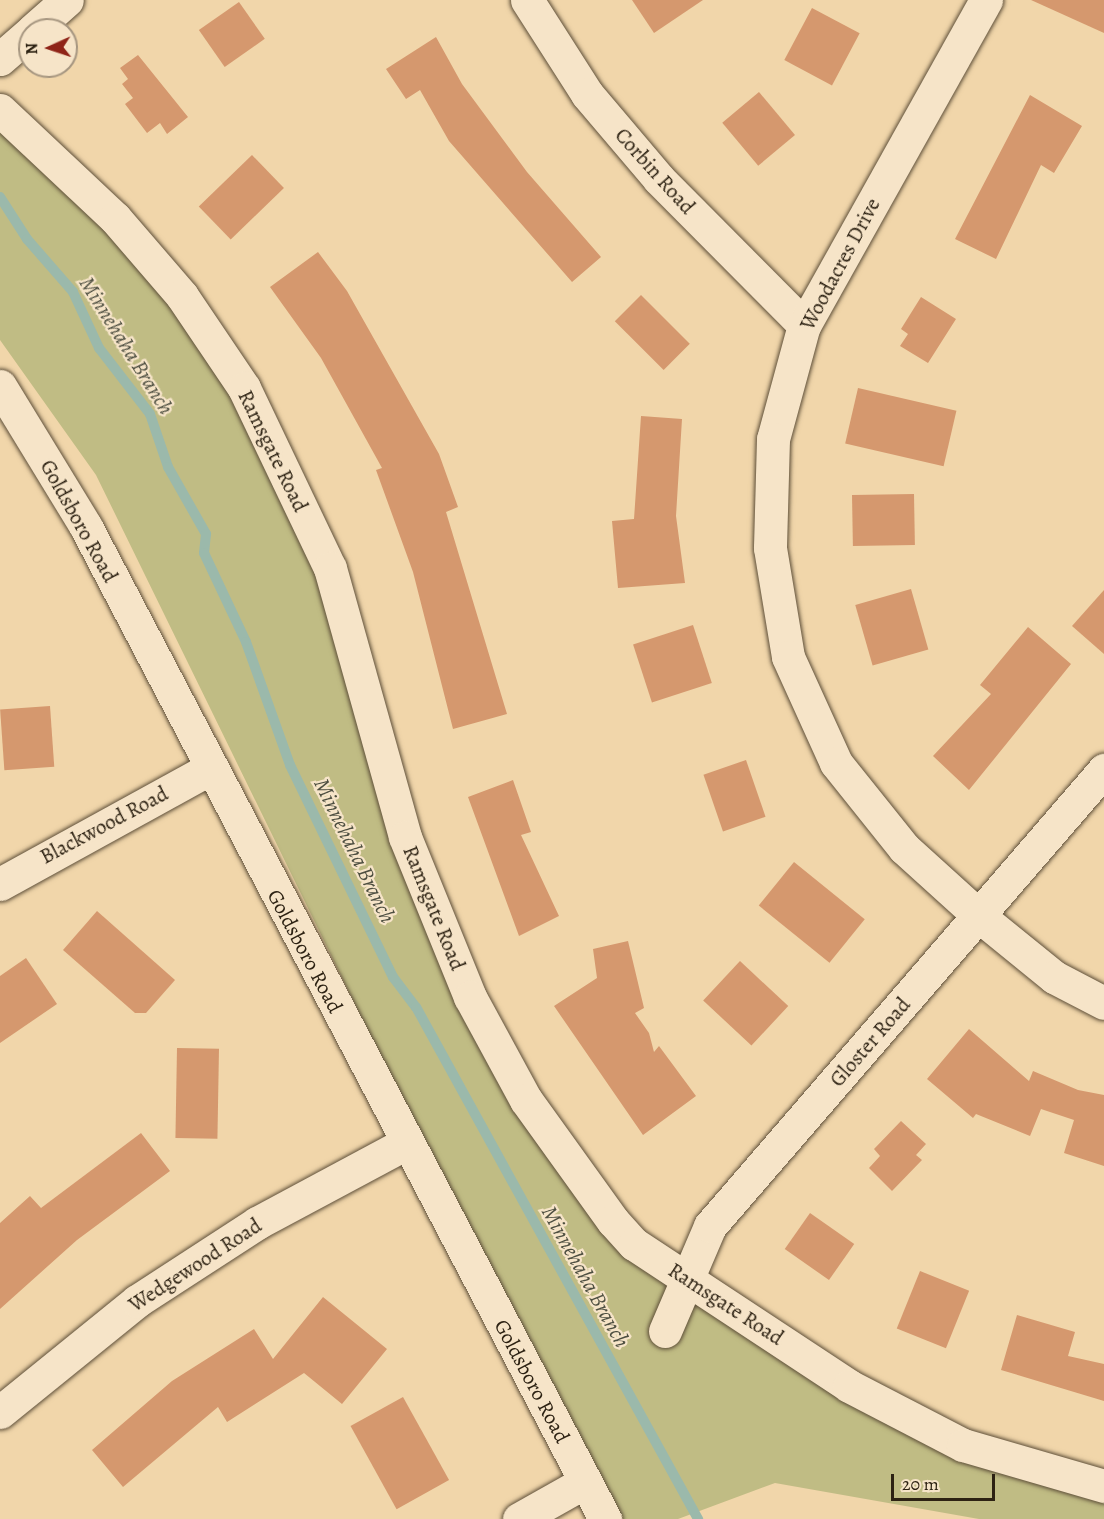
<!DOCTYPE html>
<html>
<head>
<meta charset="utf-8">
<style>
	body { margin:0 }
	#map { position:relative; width:1104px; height:1519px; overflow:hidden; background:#f1d6aa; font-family:Alegreya,serif }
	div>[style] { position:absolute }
	.green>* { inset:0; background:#c0bc84 }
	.stream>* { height:10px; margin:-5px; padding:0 5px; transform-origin:5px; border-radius:5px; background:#9bb9ab }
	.building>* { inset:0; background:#d5986e; transform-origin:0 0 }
	.roads { filter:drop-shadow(0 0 2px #5e4f39) drop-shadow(0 0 2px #5e4f39) }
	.minor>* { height:33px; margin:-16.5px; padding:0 16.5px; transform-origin:16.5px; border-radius:16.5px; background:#f6e4c8 }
	.secondary>* { height:33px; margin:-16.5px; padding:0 16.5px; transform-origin:16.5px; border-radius:16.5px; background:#f6e4c8 }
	span { translate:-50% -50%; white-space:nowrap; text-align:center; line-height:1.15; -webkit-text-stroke:4.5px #f6e4c8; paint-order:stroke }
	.street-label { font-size:21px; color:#2d2213 }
	.water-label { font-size:22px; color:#4e4f41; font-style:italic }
	.north { position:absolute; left:18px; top:18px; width:60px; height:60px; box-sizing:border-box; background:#f6e4c8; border:2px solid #a69680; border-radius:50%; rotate:267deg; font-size:16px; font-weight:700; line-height:24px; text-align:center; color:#2d2213 }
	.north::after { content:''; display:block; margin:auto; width:21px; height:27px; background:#8f2418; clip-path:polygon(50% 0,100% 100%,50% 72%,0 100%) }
	.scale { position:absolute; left:891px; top:1474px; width:104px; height:27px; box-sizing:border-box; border:3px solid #2d2213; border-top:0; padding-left:8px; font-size:18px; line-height:21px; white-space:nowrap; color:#2d2213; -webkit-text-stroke:4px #f6e4c8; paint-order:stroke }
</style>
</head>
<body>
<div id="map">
	<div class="green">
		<div style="clip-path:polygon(0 110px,182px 296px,330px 568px,470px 997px,613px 1221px,849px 1386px,1104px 1486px,1104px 1519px,979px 1519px,775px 1483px,678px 1519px,607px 1519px,96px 475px,0 340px)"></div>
	</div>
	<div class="stream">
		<div style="left:0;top:197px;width:50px;rotate:57.3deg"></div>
		<div style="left:27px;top:239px;width:70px;rotate:49deg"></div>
		<div style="left:73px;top:292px;width:62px;rotate:65.1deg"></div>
		<div style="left:99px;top:348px;width:83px;rotate:52.3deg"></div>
		<div style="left:150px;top:414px;width:56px;rotate:71.2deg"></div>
		<div style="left:168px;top:467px;width:77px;rotate:60.4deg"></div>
		<div style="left:206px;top:534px;width:19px;rotate:96deg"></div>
		<div style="left:204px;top:553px;width:98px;rotate:64.7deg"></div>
		<div style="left:246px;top:642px;width:131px;rotate:70.3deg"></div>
		<div style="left:290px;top:765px;width:236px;rotate:64.1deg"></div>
		<div style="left:393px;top:977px;width:38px;rotate:53deg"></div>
		<div style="left:416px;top:1007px;width:585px;rotate:61.15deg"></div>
	</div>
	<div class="building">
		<div style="clip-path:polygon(632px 0,703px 0,654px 33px)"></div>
		<div style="clip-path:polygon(1031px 0,1104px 0,1104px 33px)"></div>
		<div style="left:239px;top:2px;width:45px;height:49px;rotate:55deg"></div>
		<div style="left:812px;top:8px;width:54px;height:59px;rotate:28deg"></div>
		<div style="clip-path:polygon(436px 37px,462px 84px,527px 172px,601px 257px,572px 282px,449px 141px,420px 90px,406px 99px,386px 69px)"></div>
		<div style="clip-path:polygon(138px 55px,188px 117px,167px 134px,160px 123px,147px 133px,125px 104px,133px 98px,122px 84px,128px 79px,120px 68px)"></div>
		<div style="left:759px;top:92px;width:56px;height:48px;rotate:50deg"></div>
		<div style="clip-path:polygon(1030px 95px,1082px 126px,1054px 173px,1041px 165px,996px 259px,955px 239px)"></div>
		<div style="left:252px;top:155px;width:46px;height:74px;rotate:46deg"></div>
		<div style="clip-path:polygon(318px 252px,347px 291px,439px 454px,458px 507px,446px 512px,507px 714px,453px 729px,413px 572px,376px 470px,382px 468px,321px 358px,270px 287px)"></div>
		<div style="left:641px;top:295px;width:69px;height:37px;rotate:45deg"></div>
		<div style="clip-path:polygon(921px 297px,956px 319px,928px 363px,900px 346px,908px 334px,901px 329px)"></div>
		<div style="left:858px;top:388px;width:101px;height:57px;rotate:13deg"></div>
		<div style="clip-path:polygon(641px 416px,682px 419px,676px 516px,685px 583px,618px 588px,612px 521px,634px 519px)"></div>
		<div style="left:914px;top:494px;width:51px;height:62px;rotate:89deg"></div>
		<div style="left:911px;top:589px;width:63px;height:58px;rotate:74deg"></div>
		<div style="clip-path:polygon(1104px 590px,1104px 654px,1072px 626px)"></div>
		<div style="left:693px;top:625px;width:61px;height:63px;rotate:72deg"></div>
		<div style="clip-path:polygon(1028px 627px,1071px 664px,969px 790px,933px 756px,991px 694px,980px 685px)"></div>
		<div style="left:50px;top:706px;width:61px;height:50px;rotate:86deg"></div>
		<div style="left:746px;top:760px;width:60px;height:45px;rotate:71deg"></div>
		<div style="clip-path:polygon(513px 780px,531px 832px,521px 835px,559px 916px,519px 936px,468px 797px)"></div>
		<div style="left:794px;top:862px;width:91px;height:56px;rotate:39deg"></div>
		<div style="clip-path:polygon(97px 911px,175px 980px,146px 1013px,135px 1013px,63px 950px)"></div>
		<div style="clip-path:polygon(628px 941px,644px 1008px,635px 1013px,649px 1033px,654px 1052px,659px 1046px,696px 1096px,643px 1135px,554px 1006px,597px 978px,593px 949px)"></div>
		<div style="clip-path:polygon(26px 958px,57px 1004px,0 1043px,0 976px)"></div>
		<div style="left:740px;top:961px;width:66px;height:54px;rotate:43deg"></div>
		<div style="clip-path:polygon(969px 1029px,1029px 1081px,1033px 1071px,1078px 1090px,1104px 1095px,1104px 1166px,1064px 1153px,1074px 1120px,1041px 1109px,1030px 1136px,976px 1114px,973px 1118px,927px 1079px)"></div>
		<div style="left:177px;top:1048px;width:42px;height:90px;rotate:1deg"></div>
		<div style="clip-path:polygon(901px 1121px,926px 1144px,916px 1155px,922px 1160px,892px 1191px,869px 1168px,880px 1156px,874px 1149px)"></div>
		<div style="clip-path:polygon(141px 1133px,170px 1171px,77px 1240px,0 1309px,0 1223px,30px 1196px,41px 1208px)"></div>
		<div style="left:810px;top:1213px;width:54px;height:44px;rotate:35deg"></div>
		<div style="left:920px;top:1271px;width:53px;height:62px;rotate:22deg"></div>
		<div style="clip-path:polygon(323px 1297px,387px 1349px,342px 1404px,304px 1373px,227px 1422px,218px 1407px,123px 1487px,92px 1450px,172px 1381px,254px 1329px,273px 1359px)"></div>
		<div style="clip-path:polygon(1017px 1315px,1075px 1332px,1068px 1356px,1104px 1364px,1104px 1401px,1001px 1370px)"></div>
		<div style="left:403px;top:1397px;width:95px;height:60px;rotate:61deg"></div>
	</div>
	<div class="roads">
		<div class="minor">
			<div style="left:527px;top:0;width:112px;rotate:57.4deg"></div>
			<div style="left:587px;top:94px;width:111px;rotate:49.7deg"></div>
			<div style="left:659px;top:179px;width:206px;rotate:45.2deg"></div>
			<div style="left:986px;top:0;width:372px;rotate:119.2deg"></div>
			<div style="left:804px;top:325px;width:118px;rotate:105.2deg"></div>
			<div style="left:773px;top:439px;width:109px;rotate:91.6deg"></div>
			<div style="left:770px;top:548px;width:110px;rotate:80.6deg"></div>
			<div style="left:788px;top:657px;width:116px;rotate:65.6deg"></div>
			<div style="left:836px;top:763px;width:109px;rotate:51.3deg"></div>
			<div style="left:904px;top:848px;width:101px;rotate:42.2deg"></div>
			<div style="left:979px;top:916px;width:97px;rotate:39.1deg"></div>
			<div style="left:1054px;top:977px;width:56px;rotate:27.5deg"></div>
			<div style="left:33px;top:30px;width:45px;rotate:-41.4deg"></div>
			<div style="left:0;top:59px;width:40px;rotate:-41deg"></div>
			<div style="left:0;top:110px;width:158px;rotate:43.2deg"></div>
			<div style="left:115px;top:218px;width:103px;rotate:49.3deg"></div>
			<div style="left:182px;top:296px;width:111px;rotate:56deg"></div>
			<div style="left:244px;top:388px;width:199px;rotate:64.5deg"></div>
			<div style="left:330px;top:568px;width:279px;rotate:74.4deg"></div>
			<div style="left:405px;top:837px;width:173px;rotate:67.9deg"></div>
			<div style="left:470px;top:997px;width:117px;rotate:61.5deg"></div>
			<div style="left:526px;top:1100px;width:149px;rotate:54.3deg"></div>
			<div style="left:613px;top:1221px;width:31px;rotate:48deg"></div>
			<div style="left:634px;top:1244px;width:258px;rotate:33.4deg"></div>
			<div style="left:849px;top:1386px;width:128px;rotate:27.4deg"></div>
			<div style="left:963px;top:1445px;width:147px;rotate:16.2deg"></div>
			<div style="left:0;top:884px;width:239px;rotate:-28.8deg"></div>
			<div style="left:665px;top:1331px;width:114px;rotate:-66.8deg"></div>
			<div style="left:710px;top:1226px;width:603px;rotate:-49.17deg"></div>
			<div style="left:0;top:1412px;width:176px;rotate:-39deg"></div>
			<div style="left:137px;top:1301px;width:143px;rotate:-33deg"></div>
			<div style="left:257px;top:1223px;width:169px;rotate:-28.2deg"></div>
			<div style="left:519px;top:1519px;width:76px;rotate:-29.3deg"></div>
		</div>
		<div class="secondary">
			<div style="left:0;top:386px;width:165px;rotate:58.6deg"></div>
			<div style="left:86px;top:527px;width:1120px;rotate:62.38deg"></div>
		</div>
	</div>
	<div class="street-label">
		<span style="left:655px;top:171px;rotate:48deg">Corbin Road</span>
		<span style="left:840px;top:264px;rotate:-62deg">Woodacres Drive</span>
		<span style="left:273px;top:451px;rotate:64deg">Ramsgate Road</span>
		<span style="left:79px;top:521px;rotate:61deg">Goldsboro Road</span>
		<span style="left:104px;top:825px;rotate:-28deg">Blackwood Road</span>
		<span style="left:434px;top:908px;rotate:68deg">Ramsgate Road</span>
		<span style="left:305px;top:951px;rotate:62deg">Goldsboro Road</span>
		<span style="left:870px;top:1042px;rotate:-49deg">Gloster Road</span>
		<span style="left:195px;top:1265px;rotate:-33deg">Wedgewood Road</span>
		<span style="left:726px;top:1304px;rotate:33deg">Ramsgate Road</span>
		<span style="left:532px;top:1381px;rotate:62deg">Goldsboro Road</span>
	</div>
	<div class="water-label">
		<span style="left:126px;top:346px;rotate:58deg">Minnehaha Branch</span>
		<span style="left:354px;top:851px;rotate:64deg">Minnehaha Branch</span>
		<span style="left:585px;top:1277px;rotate:61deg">Minnehaha Branch</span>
	</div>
	<div class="north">N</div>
	<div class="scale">20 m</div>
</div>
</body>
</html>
